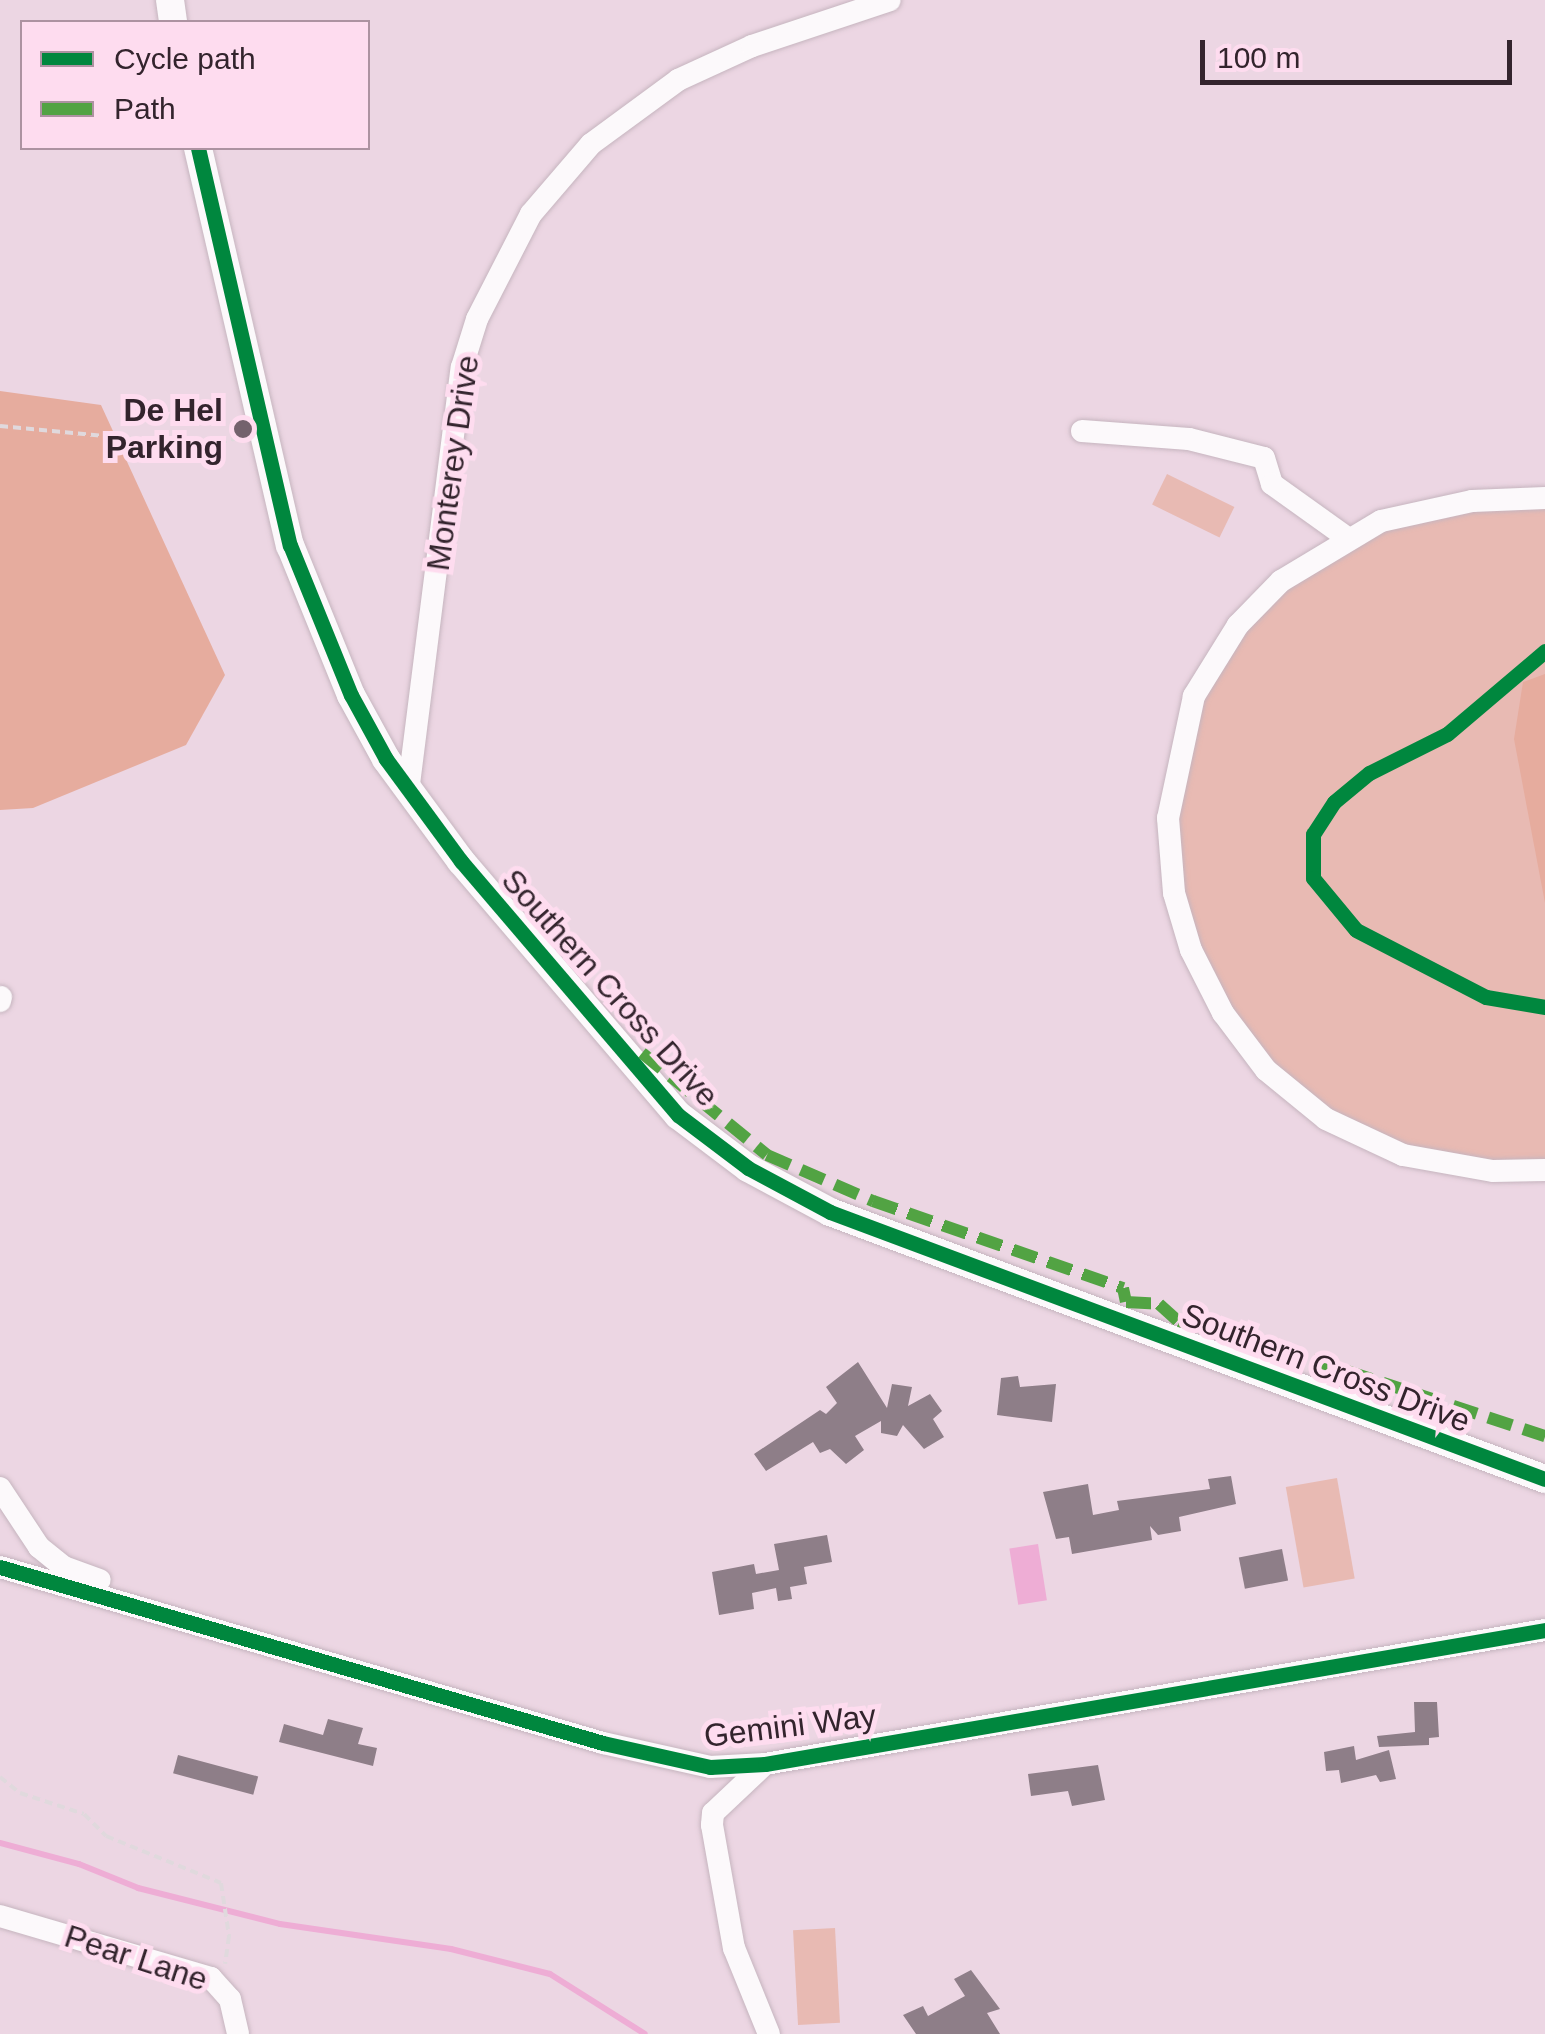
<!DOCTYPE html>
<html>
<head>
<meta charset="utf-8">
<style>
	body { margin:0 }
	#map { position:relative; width:1545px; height:2034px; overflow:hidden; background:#ecd6e3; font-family:Helvetica,sans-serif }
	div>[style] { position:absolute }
	.green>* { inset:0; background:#e8bab3; transform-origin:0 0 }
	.forest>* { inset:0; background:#e6ac9e }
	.water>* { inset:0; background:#eeadd5; transform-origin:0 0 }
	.stream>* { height:6px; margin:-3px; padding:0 3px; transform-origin:3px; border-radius:3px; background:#eeadd5 }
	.building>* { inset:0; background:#8e7e88; transform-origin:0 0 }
	.path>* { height:4px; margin-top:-2px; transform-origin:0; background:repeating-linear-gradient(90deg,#e0d9dd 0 8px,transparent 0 13px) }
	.roads { filter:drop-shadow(0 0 2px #c6b5bf) drop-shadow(0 0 2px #c6b5bf) }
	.minor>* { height:22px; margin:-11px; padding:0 11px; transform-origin:11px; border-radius:11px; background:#fcf9fb }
	.tertiary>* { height:28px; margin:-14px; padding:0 14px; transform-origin:14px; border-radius:14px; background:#fcf9fb }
	.quiet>* { height:12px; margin-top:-6px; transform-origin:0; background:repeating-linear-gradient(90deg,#52a343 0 25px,transparent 0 37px) }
	.cycleway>* { height:15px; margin:-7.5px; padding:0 7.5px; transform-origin:7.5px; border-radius:7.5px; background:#00873e }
	.dots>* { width:28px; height:28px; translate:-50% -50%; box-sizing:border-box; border:5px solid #fedcef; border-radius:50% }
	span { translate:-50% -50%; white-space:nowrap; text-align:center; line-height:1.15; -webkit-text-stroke:10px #fedcef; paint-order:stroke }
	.poi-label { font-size:32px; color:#33242d; font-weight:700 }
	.right { translate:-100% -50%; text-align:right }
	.street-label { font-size:32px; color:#33242d }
	.legend { position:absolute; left:20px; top:20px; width:350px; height:130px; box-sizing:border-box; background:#fedcef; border:2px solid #ad92a1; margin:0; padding:12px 18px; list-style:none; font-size:30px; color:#33242d }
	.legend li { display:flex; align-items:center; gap:20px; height:50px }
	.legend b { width:50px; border:2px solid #ad92a1 }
	.scale { position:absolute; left:1200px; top:40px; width:312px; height:45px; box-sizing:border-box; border:5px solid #33242d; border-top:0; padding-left:12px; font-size:30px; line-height:35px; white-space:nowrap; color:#33242d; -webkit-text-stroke:8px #fedcef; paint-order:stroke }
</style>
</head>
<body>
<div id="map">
	<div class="green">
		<div style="left:1167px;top:474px;width:75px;height:34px;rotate:26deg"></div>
		<div style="clip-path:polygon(1545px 498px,1545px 1170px,1443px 1165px,1292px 1094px,1203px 977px,1168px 818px,1220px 648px,1314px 556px,1472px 501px)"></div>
		<div style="left:1337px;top:1478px;width:102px;height:52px;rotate:80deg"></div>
		<div style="left:835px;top:1928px;width:95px;height:42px;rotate:87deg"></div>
	</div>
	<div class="forest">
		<div style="clip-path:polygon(0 391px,101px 405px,225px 675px,186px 745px,33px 808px,0 810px)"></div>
		<div style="clip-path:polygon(1545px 674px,1545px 903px,1514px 739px,1523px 682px)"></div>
	</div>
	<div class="water">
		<div style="left:1038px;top:1544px;width:57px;height:29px;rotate:81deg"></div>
	</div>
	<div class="stream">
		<div style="left:0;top:1843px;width:82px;rotate:14.9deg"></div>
		<div style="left:79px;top:1864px;width:64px;rotate:22.1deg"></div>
		<div style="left:138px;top:1888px;width:146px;rotate:14.2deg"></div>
		<div style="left:280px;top:1924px;width:173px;rotate:8.3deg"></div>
		<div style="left:451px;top:1949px;width:102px;rotate:14.2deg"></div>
		<div style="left:550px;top:1974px;width:112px;rotate:32.3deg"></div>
	</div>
	<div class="building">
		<div style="clip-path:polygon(858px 1362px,887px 1408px,892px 1384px,912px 1387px,908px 1406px,930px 1394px,942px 1411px,933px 1419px,944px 1437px,924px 1449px,903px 1425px,897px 1436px,881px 1433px,881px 1421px,855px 1436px,864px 1450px,846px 1464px,830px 1449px,820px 1453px,813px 1442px,766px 1471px,754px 1454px,820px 1410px,826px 1414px,837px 1403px,826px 1387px)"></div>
		<div style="clip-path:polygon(1018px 1376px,1020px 1387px,1056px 1384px,1052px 1422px,997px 1415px,1001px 1378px)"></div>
		<div style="clip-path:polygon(1231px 1476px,1236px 1504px,1179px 1517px,1181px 1531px,1158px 1535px,1150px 1526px,1152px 1540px,1072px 1554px,1069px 1537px,1056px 1539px,1043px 1492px,1088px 1484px,1093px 1515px,1119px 1510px,1117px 1501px,1210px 1489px,1208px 1479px)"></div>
		<div style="clip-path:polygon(827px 1535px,832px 1562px,804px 1567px,807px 1584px,790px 1587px,792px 1599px,778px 1601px,776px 1588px,752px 1593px,754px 1609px,719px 1615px,712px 1572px,754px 1564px,756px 1574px,779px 1570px,774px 1544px)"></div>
		<div style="left:1282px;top:1549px;width:32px;height:44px;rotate:79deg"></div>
		<div style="clip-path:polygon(1414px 1702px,1437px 1702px,1439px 1737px,1429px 1738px,1429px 1745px,1379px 1747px,1377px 1736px,1415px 1732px)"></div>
		<div style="clip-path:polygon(328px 1719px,363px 1728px,358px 1744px,377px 1748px,373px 1766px,279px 1742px,284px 1724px,323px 1735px)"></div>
		<div style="clip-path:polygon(1354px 1746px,1356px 1760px,1389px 1750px,1396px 1779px,1380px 1782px,1376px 1775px,1341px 1783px,1339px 1770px,1326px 1771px,1324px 1752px)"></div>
		<div style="left:178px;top:1755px;width:83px;height:19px;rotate:15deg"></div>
		<div style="clip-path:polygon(1098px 1765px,1105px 1800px,1072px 1806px,1068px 1791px,1031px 1796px,1028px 1774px)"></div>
		<div style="clip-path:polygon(971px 1970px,1000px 2009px,987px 2013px,1000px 2034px,916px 2034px,903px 2015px,923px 2006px,928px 2016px,965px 1996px,954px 1979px)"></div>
	</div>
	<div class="path">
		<div style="left:0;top:426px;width:207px;rotate:5.5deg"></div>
		<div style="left:206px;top:446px;width:34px;rotate:-14deg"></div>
		<div style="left:0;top:1777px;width:26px;rotate:39deg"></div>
		<div style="left:20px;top:1793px;width:67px;rotate:18.2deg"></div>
		<div style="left:84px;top:1814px;width:31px;rotate:45deg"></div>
		<div style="left:106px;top:1836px;width:124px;rotate:22.2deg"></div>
		<div style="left:221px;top:1883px;width:54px;rotate:81.4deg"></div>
		<div style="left:229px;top:1936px;width:28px;rotate:98deg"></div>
	</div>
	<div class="roads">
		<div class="minor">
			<div style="left:1082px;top:431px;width:107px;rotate:4.3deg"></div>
			<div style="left:1189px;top:439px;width:77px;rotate:14.2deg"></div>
			<div style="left:1264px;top:458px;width:27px;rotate:73deg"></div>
			<div style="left:1272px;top:484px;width:91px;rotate:35.6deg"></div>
			<div style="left:1545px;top:498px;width:73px;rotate:177.6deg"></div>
			<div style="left:1472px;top:501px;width:93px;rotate:167.6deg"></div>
			<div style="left:1381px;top:521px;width:117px;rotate:149deg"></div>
			<div style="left:1281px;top:581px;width:62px;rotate:134.3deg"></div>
			<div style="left:1238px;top:625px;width:84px;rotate:121.8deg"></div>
			<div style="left:1194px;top:696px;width:125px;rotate:102deg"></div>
			<div style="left:1168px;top:818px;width:75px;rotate:85.4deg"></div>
			<div style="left:1174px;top:893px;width:59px;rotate:73.4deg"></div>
			<div style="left:1191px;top:950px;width:71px;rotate:63.1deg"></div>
			<div style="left:1223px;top:1013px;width:71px;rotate:53deg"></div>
			<div style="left:1266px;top:1070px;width:77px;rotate:39.2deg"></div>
			<div style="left:1326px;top:1119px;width:85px;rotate:25.1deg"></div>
			<div style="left:1403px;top:1155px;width:91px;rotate:10.1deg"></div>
			<div style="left:1493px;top:1171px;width:52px;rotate:-1.1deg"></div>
			<div style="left:408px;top:792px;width:428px;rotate:-82.8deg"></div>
			<div style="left:462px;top:367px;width:50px;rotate:-72.6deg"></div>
			<div style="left:477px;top:319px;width:118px;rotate:-62.8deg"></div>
			<div style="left:531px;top:214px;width:92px;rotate:-49.4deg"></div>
			<div style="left:591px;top:144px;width:108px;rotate:-36.3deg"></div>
			<div style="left:678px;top:80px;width:81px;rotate:-24.7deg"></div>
			<div style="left:752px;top:46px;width:145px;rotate:-18.4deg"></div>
			<div style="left:0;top:1001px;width:4px;rotate:-76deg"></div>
			<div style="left:0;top:1488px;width:71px;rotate:56.5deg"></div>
			<div style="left:39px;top:1547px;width:32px;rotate:39deg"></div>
			<div style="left:64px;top:1567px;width:38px;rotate:20deg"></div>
			<div style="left:0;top:1567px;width:628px;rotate:16.27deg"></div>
			<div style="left:603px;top:1743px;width:110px;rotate:12.6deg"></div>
			<div style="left:710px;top:1767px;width:55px;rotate:-3.1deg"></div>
			<div style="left:765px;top:1764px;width:791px;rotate:-9.75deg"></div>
			<div style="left:765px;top:1764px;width:71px;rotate:136.7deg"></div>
			<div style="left:713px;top:1813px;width:12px;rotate:95deg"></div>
			<div style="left:712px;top:1825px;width:125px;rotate:79.9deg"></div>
			<div style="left:734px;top:1948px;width:93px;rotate:67.9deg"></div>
			<div style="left:0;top:1916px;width:220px;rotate:16.4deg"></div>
			<div style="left:211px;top:1978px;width:28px;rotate:48deg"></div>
			<div style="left:230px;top:1999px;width:36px;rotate:77deg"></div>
		</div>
		<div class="tertiary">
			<div style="left:170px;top:0;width:22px;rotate:82deg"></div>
			<div style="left:198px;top:148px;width:408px;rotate:77deg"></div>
			<div style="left:290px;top:545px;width:162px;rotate:67.9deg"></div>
			<div style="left:351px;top:695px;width:73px;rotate:61.3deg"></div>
			<div style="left:386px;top:759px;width:127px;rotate:53.7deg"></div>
			<div style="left:461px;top:861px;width:334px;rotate:49.5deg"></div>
			<div style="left:678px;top:1115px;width:88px;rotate:37.1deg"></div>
			<div style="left:748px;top:1168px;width:93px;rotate:28.2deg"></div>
			<div style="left:830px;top:1212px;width:763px;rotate:20.48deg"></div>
		</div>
	</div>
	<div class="quiet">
		<div style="left:642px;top:1053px;width:161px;rotate:39.2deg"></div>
		<div style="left:767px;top:1155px;width:116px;rotate:23.5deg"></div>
		<div style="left:873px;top:1201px;width:265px;rotate:19.2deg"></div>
		<div style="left:1123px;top:1288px;width:14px;rotate:78deg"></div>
		<div style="left:1126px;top:1302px;width:33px;rotate:3deg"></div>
		<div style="left:1159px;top:1304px;width:25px;rotate:42deg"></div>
		<div style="left:1178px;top:1321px;width:29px;rotate:8deg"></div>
		<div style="left:1207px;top:1325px;width:356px;rotate:18.2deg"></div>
	</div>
	<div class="cycleway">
		<div style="left:198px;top:148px;width:408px;rotate:77deg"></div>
		<div style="left:290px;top:545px;width:162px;rotate:67.9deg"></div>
		<div style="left:351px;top:695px;width:73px;rotate:61.3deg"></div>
		<div style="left:386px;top:759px;width:127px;rotate:53.7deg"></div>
		<div style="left:461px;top:861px;width:334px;rotate:49.5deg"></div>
		<div style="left:678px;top:1115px;width:88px;rotate:37.1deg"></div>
		<div style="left:748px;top:1168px;width:93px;rotate:28.2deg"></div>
		<div style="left:830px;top:1212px;width:763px;rotate:20.48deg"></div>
		<div style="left:1545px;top:651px;width:128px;rotate:139.7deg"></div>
		<div style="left:1447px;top:734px;width:87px;rotate:153.4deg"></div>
		<div style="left:1369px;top:773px;width:45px;rotate:140.4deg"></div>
		<div style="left:1334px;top:802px;width:38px;rotate:123deg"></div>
		<div style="left:1313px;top:834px;width:44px;rotate:90deg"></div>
		<div style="left:1313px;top:878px;width:67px;rotate:50.4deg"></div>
		<div style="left:1356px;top:930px;width:146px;rotate:27.3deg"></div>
		<div style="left:1486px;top:997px;width:60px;rotate:9.6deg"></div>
		<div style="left:0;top:1567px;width:628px;rotate:16.27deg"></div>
		<div style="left:603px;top:1743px;width:110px;rotate:12.6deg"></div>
		<div style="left:710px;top:1767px;width:55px;rotate:-3.1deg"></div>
		<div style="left:765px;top:1764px;width:791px;rotate:-9.75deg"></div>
	</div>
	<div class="dots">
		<div style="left:243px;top:429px;background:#74626d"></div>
	</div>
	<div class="poi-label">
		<span class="right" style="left:223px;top:429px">De Hel<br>Parking</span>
	</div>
	<div class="street-label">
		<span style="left:453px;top:463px;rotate:-82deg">Monterey Drive</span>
		<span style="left:610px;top:988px;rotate:48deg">Southern Cross Drive</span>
		<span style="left:1326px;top:1368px;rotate:21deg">Southern Cross Drive</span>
		<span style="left:790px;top:1726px;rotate:-7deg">Gemini Way</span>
		<span style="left:136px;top:1958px;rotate:18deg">Pear Lane</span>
	</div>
	<ul class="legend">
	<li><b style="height:12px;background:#00873e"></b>Cycle path</li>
	<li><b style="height:12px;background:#52a343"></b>Path</li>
	</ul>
	<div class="scale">100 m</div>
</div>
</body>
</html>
